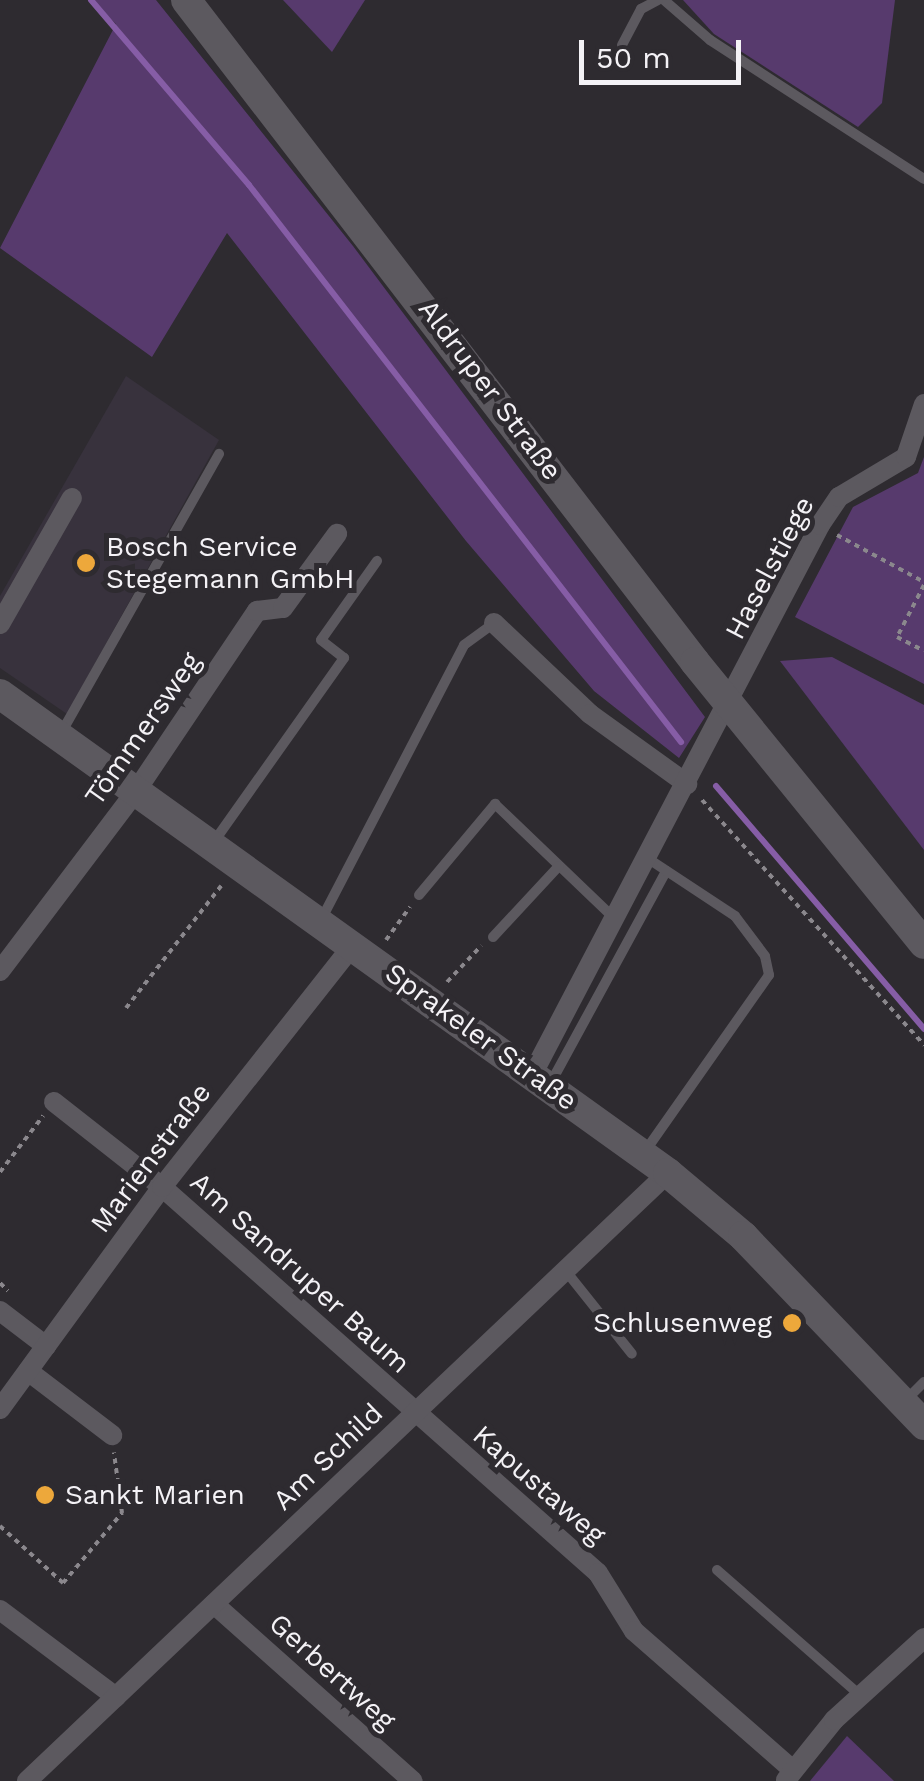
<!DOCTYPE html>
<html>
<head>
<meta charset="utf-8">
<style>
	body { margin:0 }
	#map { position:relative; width:924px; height:1781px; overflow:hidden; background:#2e2b30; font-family:"Work Sans",sans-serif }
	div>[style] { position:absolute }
	.built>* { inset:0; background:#38323d }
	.green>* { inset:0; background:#573a6d }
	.stream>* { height:6px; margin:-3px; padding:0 3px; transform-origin:3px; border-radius:3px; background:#865da6 }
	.path>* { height:4px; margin-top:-2px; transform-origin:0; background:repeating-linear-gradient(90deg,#8b888d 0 5px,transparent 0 10px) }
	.lane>* { height:10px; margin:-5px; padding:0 5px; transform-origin:5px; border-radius:5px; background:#5c595f }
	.street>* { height:20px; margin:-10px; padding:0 10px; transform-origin:10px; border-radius:10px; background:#5c595f }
	.secondary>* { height:30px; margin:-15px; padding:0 15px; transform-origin:15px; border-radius:15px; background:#5c595f }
	.dots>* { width:28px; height:28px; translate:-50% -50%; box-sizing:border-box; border:5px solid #2e2b30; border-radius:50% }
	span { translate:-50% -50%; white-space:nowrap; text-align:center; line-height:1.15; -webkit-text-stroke:10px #2e2b30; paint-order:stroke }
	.street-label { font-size:28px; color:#f4f2f6 }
	.poi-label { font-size:28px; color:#f4f2f6 }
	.left { translate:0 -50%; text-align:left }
	.right { translate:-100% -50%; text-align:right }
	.scale { position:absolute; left:579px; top:40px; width:162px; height:45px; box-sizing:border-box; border:5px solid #f4f2f6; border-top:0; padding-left:12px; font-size:30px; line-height:35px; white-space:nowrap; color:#f4f2f6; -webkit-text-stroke:8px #2e2b30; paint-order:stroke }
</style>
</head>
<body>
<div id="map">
	<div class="built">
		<div style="clip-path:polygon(126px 376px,219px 440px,67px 714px,0 668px,0 596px)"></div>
	</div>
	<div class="green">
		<div style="clip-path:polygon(91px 0,156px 0,353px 246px,705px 717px,679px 758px,594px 691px,466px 541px,227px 233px,152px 357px,0 248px,116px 24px)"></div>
		<div style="clip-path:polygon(283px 0,365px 0,332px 52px)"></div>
		<div style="clip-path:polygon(683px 0,895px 0,882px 103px,858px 127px,714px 34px)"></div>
		<div style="clip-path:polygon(924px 457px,924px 684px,795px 617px,853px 507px,918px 473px)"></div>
		<div style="clip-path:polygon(832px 657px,924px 705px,924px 850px,780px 661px)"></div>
		<div style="clip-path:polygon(847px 1736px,894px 1781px,810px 1781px)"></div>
	</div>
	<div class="stream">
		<div style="left:91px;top:0;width:243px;rotate:49.5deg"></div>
		<div style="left:249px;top:185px;width:705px;rotate:52.2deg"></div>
		<div style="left:716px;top:786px;width:320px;rotate:49.4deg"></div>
	</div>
	<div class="path">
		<div style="left:837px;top:535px;width:99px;rotate:28.4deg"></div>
		<div style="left:924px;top:585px;width:59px;rotate:117.4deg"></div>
		<div style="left:897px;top:637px;width:30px;rotate:27deg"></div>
		<div style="left:702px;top:800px;width:331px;rotate:47.8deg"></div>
		<div style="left:386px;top:940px;width:41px;rotate:-54deg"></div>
		<div style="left:447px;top:982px;width:50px;rotate:-46.6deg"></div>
		<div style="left:126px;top:1008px;width:155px;rotate:-52.1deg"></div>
		<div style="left:0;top:1172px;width:71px;rotate:-52.5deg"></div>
		<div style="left:0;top:1283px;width:11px;rotate:45deg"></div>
		<div style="left:0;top:1526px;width:85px;rotate:42.1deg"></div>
		<div style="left:63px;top:1583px;width:92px;rotate:-49.9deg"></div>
		<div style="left:122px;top:1513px;width:61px;rotate:-97.6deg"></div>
	</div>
	<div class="lane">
		<div style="left:664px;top:0;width:61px;rotate:41deg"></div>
		<div style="left:710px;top:40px;width:255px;rotate:33deg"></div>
		<div style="left:622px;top:45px;width:41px;rotate:-62.2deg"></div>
		<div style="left:641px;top:9px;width:19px;rotate:-28deg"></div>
		<div style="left:60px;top:735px;width:323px;rotate:-60.5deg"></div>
		<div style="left:213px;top:843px;width:227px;rotate:-54.7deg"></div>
		<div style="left:344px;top:658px;width:29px;rotate:-142deg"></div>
		<div style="left:321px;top:640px;width:97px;rotate:-54.7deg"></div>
		<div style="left:419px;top:895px;width:119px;rotate:-50.1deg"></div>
		<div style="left:495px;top:804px;width:165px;rotate:43.8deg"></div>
		<div style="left:321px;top:920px;width:310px;rotate:-62.5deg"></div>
		<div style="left:464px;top:645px;width:37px;rotate:-36deg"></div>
		<div style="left:493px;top:937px;width:97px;rotate:-47.1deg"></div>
		<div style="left:549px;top:1086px;width:245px;rotate:-61.4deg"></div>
		<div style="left:646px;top:1150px;width:214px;rotate:-54.9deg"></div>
		<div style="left:769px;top:975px;width:19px;rotate:-102deg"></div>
		<div style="left:765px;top:956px;width:50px;rotate:-126.9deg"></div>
		<div style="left:735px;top:916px;width:105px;rotate:-146.6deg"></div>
		<div style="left:565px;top:1270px;width:107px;rotate:51.4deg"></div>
		<div style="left:907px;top:1399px;width:24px;rotate:-45deg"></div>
		<div style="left:717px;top:1570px;width:191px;rotate:41.2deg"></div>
	</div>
	<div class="street">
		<div style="left:494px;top:623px;width:132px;rotate:43.5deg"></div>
		<div style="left:590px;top:714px;width:120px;rotate:35.8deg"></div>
		<div style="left:0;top:624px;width:145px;rotate:-60.3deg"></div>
		<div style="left:0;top:971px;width:226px;rotate:-52.9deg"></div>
		<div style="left:136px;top:791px;width:217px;rotate:-56.1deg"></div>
		<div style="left:257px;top:611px;width:26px;rotate:-7deg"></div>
		<div style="left:283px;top:608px;width:92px;rotate:-53.9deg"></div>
		<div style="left:532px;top:1075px;width:621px;rotate:-62.36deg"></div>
		<div style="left:820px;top:525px;width:34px;rotate:-56deg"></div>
		<div style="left:839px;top:497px;width:78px;rotate:-30.8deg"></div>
		<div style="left:906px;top:457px;width:56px;rotate:-71.2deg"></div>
		<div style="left:54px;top:1102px;width:137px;rotate:38.2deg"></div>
		<div style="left:162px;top:1187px;width:582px;rotate:41.52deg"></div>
		<div style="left:598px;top:1573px;width:68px;rotate:58.2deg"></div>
		<div style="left:634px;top:1631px;width:211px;rotate:41.2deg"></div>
		<div style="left:0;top:1311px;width:58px;rotate:37.3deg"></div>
		<div style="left:28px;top:1371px;width:106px;rotate:37.3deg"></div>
		<div style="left:0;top:1409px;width:275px;rotate:-53.9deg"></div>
		<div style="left:162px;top:1187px;width:308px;rotate:-51.7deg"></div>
		<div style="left:214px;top:1604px;width:266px;rotate:41.7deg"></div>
		<div style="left:0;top:1610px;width:145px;rotate:36.9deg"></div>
		<div style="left:786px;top:1780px;width:77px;rotate:-51.3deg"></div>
		<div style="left:834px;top:1720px;width:122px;rotate:-42.3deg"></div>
		<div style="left:27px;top:1781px;width:883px;rotate:-43.49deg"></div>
	</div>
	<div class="secondary">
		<div style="left:186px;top:0;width:835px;rotate:52.44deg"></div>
		<div style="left:695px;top:662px;width:363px;rotate:50.9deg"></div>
		<div style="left:0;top:694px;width:822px;rotate:35.64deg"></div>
		<div style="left:668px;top:1173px;width:98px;rotate:40deg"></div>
		<div style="left:743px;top:1236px;width:262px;rotate:46.2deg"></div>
	</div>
	<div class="dots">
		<div style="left:86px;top:563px;background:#eda83b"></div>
		<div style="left:792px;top:1323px;background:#eda83b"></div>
		<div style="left:45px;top:1495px;background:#eda83b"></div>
	</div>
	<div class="street-label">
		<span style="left:490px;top:390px;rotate:53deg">Aldruper Straße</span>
		<span style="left:770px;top:568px;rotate:-62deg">Haselstiege</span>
		<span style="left:143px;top:729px;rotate:-55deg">Tömmersweg</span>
		<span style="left:481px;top:1037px;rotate:36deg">Sprakeler Straße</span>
		<span style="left:151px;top:1158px;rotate:-53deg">Marienstraße</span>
		<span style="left:300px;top:1273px;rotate:42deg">Am Sandruper Baum</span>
		<span style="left:328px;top:1457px;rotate:-44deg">Am Schild</span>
		<span style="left:539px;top:1485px;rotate:41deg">Kapustaweg</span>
		<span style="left:332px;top:1672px;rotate:42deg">Gerbertweg</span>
	</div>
	<div class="poi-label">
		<span class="left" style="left:106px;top:563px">Bosch Service<br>Stegemann GmbH</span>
		<span class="right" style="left:772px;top:1323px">Schlusenweg</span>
		<span class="left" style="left:65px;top:1495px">Sankt Marien</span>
	</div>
	<div class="scale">50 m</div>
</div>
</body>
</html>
